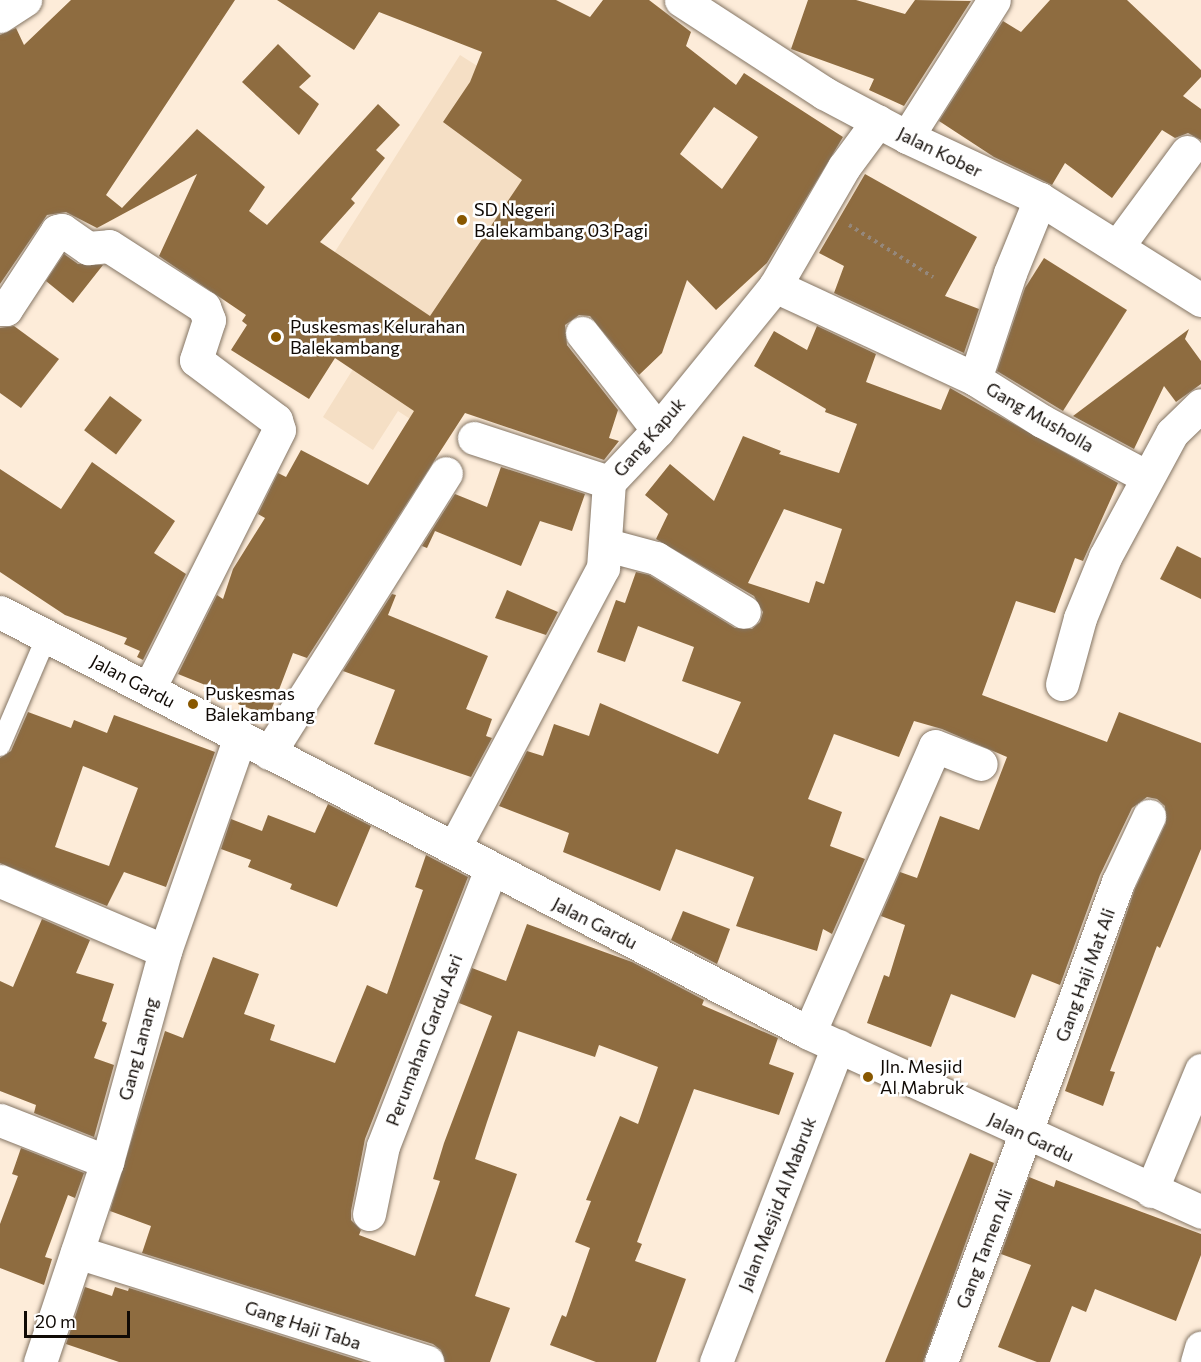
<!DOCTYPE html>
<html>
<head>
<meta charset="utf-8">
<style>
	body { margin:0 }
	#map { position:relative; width:1201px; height:1362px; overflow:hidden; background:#fdecd9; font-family:Commissioner,sans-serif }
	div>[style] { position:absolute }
	.built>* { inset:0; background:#f5dfc5 }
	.building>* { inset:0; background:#8e6c40; transform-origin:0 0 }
	.path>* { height:4px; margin-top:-2px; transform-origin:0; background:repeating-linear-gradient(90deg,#95887c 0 3px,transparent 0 7.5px) }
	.roads { filter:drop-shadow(0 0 2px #847564) drop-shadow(0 0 2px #847564) }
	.lane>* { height:20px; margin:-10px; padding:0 10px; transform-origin:10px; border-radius:10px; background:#fff }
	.street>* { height:33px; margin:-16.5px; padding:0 16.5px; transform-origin:16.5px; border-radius:16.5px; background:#fff }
	.secondary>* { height:33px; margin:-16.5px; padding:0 16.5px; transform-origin:16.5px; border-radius:16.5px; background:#fff }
	.dots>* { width:16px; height:16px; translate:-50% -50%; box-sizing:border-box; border:3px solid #fff; border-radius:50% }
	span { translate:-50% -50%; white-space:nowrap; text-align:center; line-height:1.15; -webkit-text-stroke:5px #fff; paint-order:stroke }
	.street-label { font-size:18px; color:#100a05 }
	.poi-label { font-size:18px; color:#100a05 }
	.left { translate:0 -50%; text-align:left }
	.scale { position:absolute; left:24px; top:1311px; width:106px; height:27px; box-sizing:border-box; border:3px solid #100a05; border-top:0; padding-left:8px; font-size:18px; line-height:21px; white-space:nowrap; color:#100a05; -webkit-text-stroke:4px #fff; paint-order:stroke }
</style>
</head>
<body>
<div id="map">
	<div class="built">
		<div style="clip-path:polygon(460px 55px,613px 152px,433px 434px,398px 411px,373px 450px,323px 417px,360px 358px,310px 291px)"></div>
	</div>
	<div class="building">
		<div style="clip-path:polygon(evenodd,71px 0,235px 0,106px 195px,122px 208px,197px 129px,265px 187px,249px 211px,267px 225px,378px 104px,400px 125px,376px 150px,385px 158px,351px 199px,355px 203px,320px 242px,430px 316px,522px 180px,443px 122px,470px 82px,482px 52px,379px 12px,354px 50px,277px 0,556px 0,590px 17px,603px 0,649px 0,691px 32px,686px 46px,736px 85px,744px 73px,843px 137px,767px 263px,716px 310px,687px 280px,662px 353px,639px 375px,590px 316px,579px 315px,565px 325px,567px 345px,618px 410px,609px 438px,619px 441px,604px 460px,465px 413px,307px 658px,293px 653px,269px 716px,238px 704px,240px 699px,178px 674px,217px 595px,223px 599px,233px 569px,265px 518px,258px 514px,278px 473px,286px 477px,301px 450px,368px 485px,414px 411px,335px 358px,309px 399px,231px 350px,247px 325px,242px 321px,246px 315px,159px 256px,197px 174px,97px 228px,66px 212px,47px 215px,0 284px,0 35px,16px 28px,24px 45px,71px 0,714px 107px,758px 137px,722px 189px,680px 154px,714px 107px)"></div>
		<div style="clip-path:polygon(808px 0,856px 0,905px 14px,915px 0,971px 1px,904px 106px,869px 90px,874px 79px,791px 49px)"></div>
		<div style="clip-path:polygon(1050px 0,1127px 0,1201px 70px,1201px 77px,1183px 96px,1201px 109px,1201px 140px,1188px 133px,1175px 138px,1162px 130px,1112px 198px,1065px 163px,1052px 185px,994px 157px,939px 121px,1003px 21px,1021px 32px)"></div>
		<div style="clip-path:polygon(278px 44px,311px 76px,299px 87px,319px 104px,299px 135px,242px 82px)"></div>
		<div style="clip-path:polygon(865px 174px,977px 237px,945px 296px,979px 309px,964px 353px,834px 293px,844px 266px,819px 253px)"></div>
		<div style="clip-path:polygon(64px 254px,78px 264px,103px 265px,73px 303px,46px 281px)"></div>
		<div style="clip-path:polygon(1044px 258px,1127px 310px,1063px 411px,997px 371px,1025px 288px)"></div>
		<div style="clip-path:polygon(14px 326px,59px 359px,21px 408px,0 393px,0 328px)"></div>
		<div style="clip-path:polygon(evenodd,817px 326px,876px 354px,866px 382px,941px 410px,950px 388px,1118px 483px,1083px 561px,1075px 558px,1055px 613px,1016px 601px,982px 695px,1107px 742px,1119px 712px,1201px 743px,1201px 849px,1160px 948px,1157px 946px,1110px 1071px,1115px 1072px,1103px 1106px,1065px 1091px,1135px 889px,1166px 823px,1165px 806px,1157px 799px,1147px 797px,1132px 808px,1100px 875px,1060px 985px,1032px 974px,1015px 1018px,951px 994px,931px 1047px,867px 1023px,884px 975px,889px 977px,905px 925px,881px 916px,900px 872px,917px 878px,940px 816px,979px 830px,1007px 757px,942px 729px,914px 721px,899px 757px,834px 734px,808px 799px,842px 812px,830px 846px,865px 859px,832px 934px,823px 929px,817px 951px,736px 926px,754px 877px,676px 849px,660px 891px,563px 852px,569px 833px,499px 806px,527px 751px,543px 756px,554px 724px,589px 736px,600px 703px,718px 754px,741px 702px,682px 681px,694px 647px,638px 626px,625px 662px,597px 652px,616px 600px,625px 603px,636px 572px,649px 575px,735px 628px,752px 629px,760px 622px,763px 612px,754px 596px,656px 539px,668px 514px,645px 495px,670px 464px,714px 501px,743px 436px,781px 451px,779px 454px,839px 473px,857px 424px,825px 412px,826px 409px,754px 366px,774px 331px,807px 350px,817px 326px,784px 509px,842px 529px,824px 584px,816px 581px,809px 603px,748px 583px,784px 509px)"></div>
		<div style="clip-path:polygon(1189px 329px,1185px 339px,1201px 361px,1201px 384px,1176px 402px,1164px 386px,1134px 449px,1073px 416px)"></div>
		<div style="left:110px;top:396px;width:40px;height:43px;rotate:37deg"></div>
		<div style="clip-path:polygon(92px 462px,175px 521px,154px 553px,186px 574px,143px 660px,137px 657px,140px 651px,124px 644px,127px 638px,65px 615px,0 572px,0 469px,61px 509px)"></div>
		<div style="clip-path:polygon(501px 467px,585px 494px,572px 531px,540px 521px,521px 566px,435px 531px,427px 548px,422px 546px,455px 494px,487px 507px)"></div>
		<div style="clip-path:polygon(1177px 546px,1201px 558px,1201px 599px,1160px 579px)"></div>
		<div style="clip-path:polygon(507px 590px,558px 612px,546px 635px,495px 618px)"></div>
		<div style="clip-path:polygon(392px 594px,396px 595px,388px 615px,488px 656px,466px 709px,492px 719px,486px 736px,492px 738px,471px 777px,374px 744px,395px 690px,343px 671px)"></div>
		<div style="clip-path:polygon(evenodd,28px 712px,71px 728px,74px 720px,107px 733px,114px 715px,215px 752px,166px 887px,124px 872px,107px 906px,0 863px,0 758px,11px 751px,28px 712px,83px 766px,138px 788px,109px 866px,55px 847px,83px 766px)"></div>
		<div style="clip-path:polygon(328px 804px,371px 826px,337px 907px,290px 889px,292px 884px,248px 867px,251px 860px,221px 849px,231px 819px,262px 831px,268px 815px,315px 833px)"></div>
		<div style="clip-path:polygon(426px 855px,468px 877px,365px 1139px,351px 1211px,351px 1220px,361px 1230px,359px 1235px,415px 1256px,440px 1181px,433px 1179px,444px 1143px,492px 1016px,459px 1003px,472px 968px,506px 981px,527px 924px,632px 962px,704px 1000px,702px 1005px,778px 1038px,769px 1064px,794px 1073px,779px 1115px,694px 1089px,637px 1242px,642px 1244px,635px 1261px,686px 1279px,656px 1362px,596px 1362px,550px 1345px,562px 1315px,566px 1317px,590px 1248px,575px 1242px,591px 1201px,586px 1200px,620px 1116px,638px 1124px,658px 1067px,599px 1045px,595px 1057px,518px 1031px,487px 1122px,475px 1159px,517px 1174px,475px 1296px,510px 1308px,490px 1362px,445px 1362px,441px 1350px,433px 1344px,142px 1253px,151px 1226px,110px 1211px,165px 1031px,183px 1038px,213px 957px,259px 974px,244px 1014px,275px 1025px,270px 1040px,335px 1063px,367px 985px,387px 994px,423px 890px,415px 887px)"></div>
		<div style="clip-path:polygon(683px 911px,730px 929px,717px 964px,671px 940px)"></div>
		<div style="clip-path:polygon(42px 919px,90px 940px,76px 973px,114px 984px,102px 1021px,107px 1023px,94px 1058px,114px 1065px,94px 1137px,34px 1113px,36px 1105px,0 1091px,0 981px,13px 987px)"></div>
		<div style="clip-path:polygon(21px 1148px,84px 1173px,75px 1198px,68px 1195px,45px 1257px,52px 1259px,44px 1285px,0 1268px,0 1224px,18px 1176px,12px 1174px)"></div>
		<div style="clip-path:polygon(970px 1153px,994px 1163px,923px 1362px,885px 1362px)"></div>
		<div style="clip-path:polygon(1029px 1177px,1054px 1187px,1056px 1180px,1201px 1234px,1201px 1255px,1176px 1321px,1095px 1289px,1086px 1312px,1072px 1306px,1050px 1362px,1037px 1362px,998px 1347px,1031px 1265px,1001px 1254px)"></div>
		<div style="clip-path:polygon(85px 1287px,112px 1296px,115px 1287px,128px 1291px,129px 1288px,364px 1362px,119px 1362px,66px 1344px)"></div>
	</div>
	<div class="path">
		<div style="left:849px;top:225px;width:99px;rotate:31.8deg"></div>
	</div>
	<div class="roads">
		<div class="lane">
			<div style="left:0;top:746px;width:120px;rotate:-66.9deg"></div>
		</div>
		<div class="street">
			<div style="left:681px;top:0;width:171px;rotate:33deg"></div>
			<div style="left:824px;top:93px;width:94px;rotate:27.9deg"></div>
			<div style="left:907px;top:137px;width:147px;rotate:25deg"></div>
			<div style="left:1040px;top:199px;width:190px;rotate:32.1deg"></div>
			<div style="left:0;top:16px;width:30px;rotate:-33deg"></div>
			<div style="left:907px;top:137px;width:162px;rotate:-57.6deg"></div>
			<div style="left:1117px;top:247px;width:118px;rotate:-53.6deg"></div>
			<div style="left:775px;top:286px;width:221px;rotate:24.9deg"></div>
			<div style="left:975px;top:379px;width:79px;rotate:32.1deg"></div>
			<div style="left:1042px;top:421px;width:119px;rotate:28.1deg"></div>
			<div style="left:0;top:309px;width:6px"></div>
			<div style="left:6px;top:309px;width:93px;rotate:-56.8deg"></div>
			<div style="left:57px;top:231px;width:5px;rotate:-11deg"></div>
			<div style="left:62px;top:230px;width:32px;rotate:35deg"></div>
			<div style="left:88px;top:248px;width:21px;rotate:-5deg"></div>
			<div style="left:109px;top:246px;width:113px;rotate:32.7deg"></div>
			<div style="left:204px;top:307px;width:14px;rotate:69deg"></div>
			<div style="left:209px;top:320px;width:42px;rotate:108deg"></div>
			<div style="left:196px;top:360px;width:100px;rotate:36.9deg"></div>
			<div style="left:276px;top:420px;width:10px;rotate:73deg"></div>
			<div style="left:279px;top:430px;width:290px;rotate:116.7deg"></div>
			<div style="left:582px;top:333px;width:123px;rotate:51.9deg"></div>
			<div style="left:975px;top:379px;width:112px;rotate:-71.7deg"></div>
			<div style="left:1010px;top:273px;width:80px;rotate:-67.9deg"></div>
			<div style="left:474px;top:438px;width:142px;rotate:18.1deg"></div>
			<div style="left:607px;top:545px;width:51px;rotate:14.9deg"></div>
			<div style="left:656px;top:558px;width:103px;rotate:31.5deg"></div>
			<div style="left:1062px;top:684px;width:68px;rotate:-74.7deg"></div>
			<div style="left:1080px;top:618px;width:66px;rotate:-67.7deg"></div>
			<div style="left:1105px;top:557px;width:141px;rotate:-61.6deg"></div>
			<div style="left:1172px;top:433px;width:40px;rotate:-44deg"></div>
			<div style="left:269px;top:753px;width:331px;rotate:-57.7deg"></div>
			<div style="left:454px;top:848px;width:317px;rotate:-62deg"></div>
			<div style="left:603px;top:568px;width:86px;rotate:-86deg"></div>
			<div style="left:609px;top:482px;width:71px;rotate:-46.7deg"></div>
			<div style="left:658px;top:430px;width:186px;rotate:-50.9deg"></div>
			<div style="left:775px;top:286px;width:138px;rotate:-59.9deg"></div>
			<div style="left:844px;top:167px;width:57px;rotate:-53.5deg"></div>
			<div style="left:0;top:881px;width:179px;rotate:23deg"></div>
			<div style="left:809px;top:1033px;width:313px;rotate:-66.3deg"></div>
			<div style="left:935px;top:746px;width:49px;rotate:21.4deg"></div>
			<div style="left:0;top:1120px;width:115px;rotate:21.4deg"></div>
			<div style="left:1151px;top:1191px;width:131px;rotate:-67.5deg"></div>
			<div style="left:369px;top:1214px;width:69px;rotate:-78.4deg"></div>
			<div style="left:383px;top:1146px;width:297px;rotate:-68.7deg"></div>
			<div style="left:77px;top:1252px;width:367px;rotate:17.4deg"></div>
			<div style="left:40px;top:1362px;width:211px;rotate:-71.5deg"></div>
			<div style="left:107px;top:1162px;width:219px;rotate:-74.6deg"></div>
			<div style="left:165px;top:951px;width:227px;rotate:-70.7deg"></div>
			<div style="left:716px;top:1362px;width:339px;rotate:-68.9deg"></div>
			<div style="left:941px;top:1362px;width:512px;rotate:-69.76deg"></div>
			<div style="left:1118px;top:882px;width:73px;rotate:-64.8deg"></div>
			<div style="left:1197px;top:1362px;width:15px;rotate:-74deg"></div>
		</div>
		<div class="secondary">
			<div style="left:0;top:612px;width:912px;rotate:27.49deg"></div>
			<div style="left:809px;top:1033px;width:431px;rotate:24.5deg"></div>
		</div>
	</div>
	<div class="dots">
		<div style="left:462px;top:220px;background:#885700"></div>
		<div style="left:276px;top:337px;background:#885700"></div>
		<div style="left:193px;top:704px;background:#885700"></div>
		<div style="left:868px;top:1077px;background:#885700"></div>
	</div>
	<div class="street-label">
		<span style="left:940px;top:152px;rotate:26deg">Jalan Kober</span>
		<span style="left:1040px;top:417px;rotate:30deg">Gang Musholla</span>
		<span style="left:649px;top:437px;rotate:-49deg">Gang Kapuk</span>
		<span style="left:133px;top:681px;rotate:28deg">Jalan Gardu</span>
		<span style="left:595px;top:923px;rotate:27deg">Jalan Gardu</span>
		<span style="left:1085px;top:975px;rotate:-70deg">Gang Haji Mat Ali</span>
		<span style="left:424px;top:1040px;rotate:-69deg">Perumahan Gardu Asri</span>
		<span style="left:138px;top:1049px;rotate:-75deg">Gang Lanang</span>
		<span style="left:1031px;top:1137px;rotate:25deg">Jalan Gardu</span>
		<span style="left:777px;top:1204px;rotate:-69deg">Jalan Mesjid Al Mabruk</span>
		<span style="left:984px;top:1249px;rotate:-69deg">Gang Tamen Ali</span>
		<span style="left:303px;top:1325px;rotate:18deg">Gang Haji Taba</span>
	</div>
	<div class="poi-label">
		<span class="left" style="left:474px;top:220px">SD Negeri<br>Balekambang 03 Pagi</span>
		<span class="left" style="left:290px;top:337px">Puskesmas Kelurahan<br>Balekambang</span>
		<span class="left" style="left:205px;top:704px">Puskesmas<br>Balekambang</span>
		<span class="left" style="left:880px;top:1077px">Jln. Mesjid<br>Al Mabruk</span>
	</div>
	<div class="scale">20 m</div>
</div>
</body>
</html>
